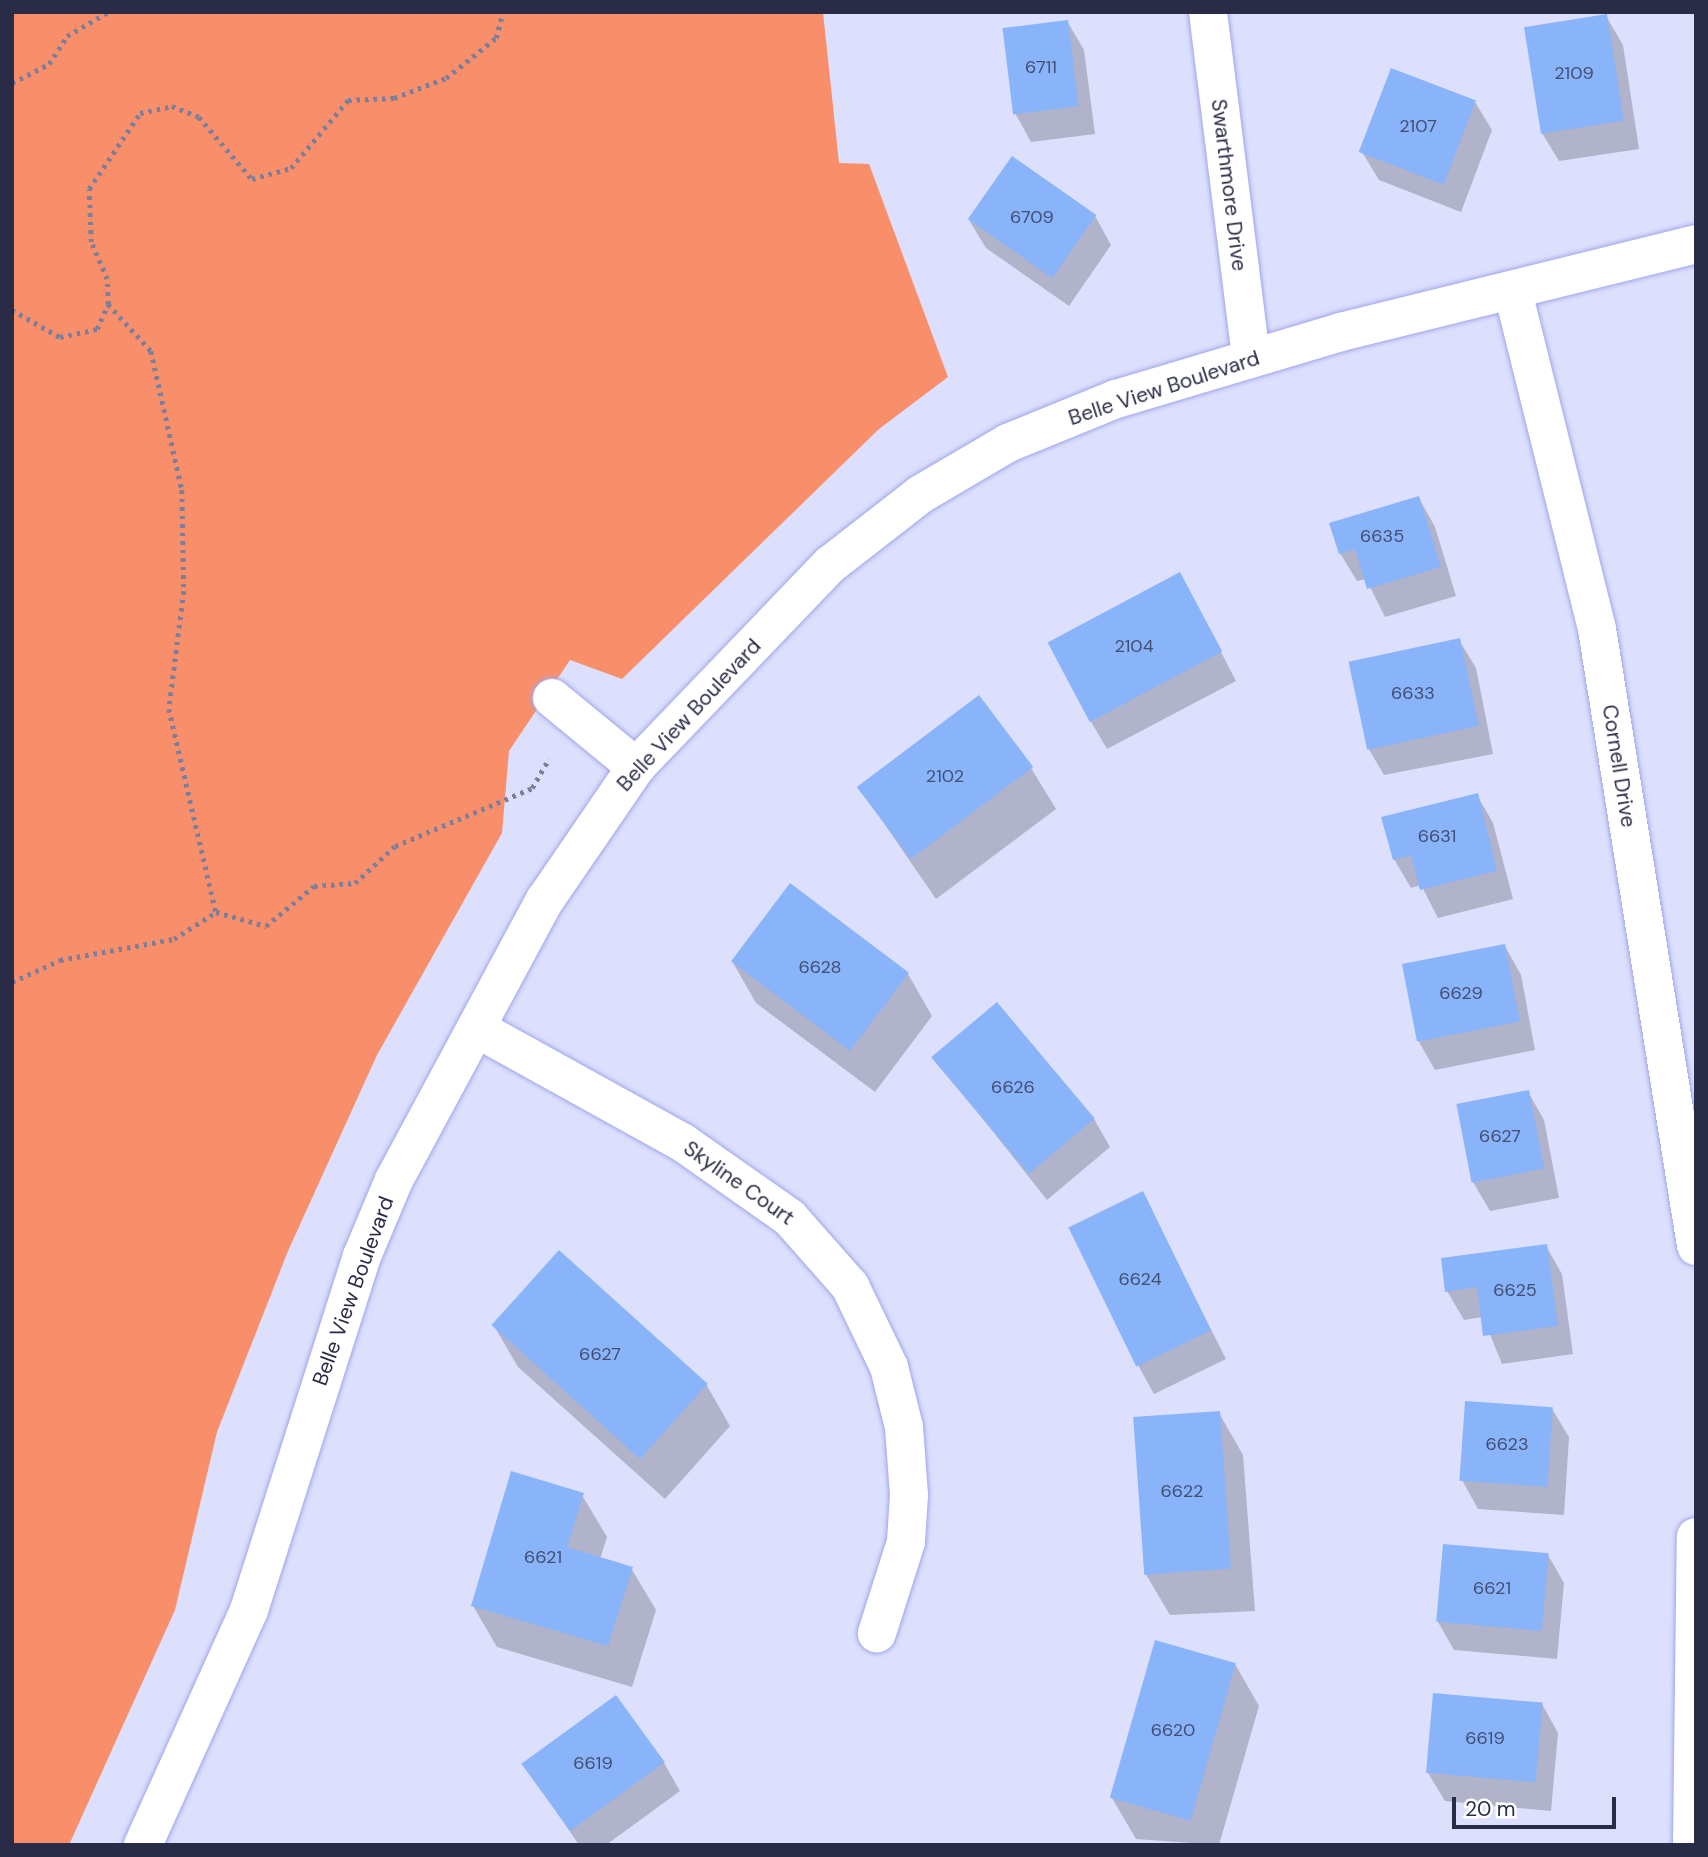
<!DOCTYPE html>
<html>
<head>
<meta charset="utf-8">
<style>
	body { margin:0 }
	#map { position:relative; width:1708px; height:1857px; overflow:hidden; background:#dce0fc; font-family:"DM Sans",sans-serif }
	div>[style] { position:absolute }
	.forest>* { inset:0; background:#f98f6a }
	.shadow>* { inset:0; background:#0003 }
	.building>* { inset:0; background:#89b4fa; transform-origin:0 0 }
	.path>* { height:4.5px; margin-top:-2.25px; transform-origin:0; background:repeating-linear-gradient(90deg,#7c7f9b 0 3.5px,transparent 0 8.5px) }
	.roads { filter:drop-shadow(0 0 2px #a0a6ea) drop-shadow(0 0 2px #a0a6ea) }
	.minor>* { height:38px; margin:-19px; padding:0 19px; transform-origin:19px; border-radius:19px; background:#fff }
	.major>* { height:38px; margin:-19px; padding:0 19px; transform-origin:19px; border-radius:19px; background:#fff }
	span { translate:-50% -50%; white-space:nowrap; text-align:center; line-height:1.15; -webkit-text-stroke:7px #fff; paint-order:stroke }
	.number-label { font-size:18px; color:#424e74 }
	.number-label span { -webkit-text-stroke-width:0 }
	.street-label { font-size:21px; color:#2a2c47 }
	.frame { position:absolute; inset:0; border:14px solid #2a2c47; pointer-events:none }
	.scale { position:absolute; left:1452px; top:1797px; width:164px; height:32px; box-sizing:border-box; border:4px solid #2a2c47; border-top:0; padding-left:9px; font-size:21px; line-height:24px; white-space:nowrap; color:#2a2c47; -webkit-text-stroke:5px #fff; paint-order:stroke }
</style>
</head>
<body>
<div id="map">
	<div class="forest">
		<div style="clip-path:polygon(12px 12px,823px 12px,839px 163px,869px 164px,948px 377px,879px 429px,622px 679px,570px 660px,509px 751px,502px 833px,377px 1055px,288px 1251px,217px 1432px,175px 1610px,69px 1845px,12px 1845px)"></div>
	</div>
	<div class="shadow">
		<div style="clip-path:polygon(1606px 16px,1623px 45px,1639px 149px,1559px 161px,1542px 133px,1526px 28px)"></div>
		<div style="clip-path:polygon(1067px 21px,1084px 50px,1095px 134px,1031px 142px,1015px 113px)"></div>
		<div style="clip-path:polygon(1475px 102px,1492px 130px,1461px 212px,1379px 180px,1362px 152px)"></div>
		<div style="clip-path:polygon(1095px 216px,1111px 245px,1069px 306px,986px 248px,969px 220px)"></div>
		<div style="clip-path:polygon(1419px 498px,1435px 527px,1456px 596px,1385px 617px,1366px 579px,1357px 581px,1340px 553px)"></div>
		<div style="clip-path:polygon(1195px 602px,1236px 681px,1107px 749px,1090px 720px)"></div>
		<div style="clip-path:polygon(1459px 640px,1476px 668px,1493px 754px,1384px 775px,1367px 746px)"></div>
		<div style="clip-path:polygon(1031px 768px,1056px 809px,936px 899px,859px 787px)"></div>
		<div style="clip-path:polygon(1477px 795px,1493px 823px,1513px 899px,1438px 918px,1421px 885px,1411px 888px,1394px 859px)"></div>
		<div style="clip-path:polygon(1505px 946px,1521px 975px,1535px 1050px,1435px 1070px,1419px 1042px)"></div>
		<div style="clip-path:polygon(732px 961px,908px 974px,932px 1016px,875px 1092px,756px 1003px)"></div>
		<div style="clip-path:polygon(934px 1057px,1094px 1119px,1110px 1147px,1047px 1200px)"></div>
		<div style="clip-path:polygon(1528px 1092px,1544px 1120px,1559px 1198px,1490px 1211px,1473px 1182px)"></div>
		<div style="clip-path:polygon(1142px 1193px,1226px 1359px,1154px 1394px,1138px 1365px)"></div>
		<div style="clip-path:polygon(1546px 1246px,1562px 1274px,1573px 1354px,1502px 1364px,1483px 1317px,1464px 1320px,1447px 1291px)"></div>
		<div style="clip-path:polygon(494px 1326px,706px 1384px,730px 1426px,665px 1499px,518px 1367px)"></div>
		<div style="clip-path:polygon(1552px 1409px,1569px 1437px,1564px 1515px,1478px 1509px,1462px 1480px)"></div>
		<div style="clip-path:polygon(1219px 1413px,1243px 1455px,1255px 1611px,1170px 1615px,1145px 1573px)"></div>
		<div style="clip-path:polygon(582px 1495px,607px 1537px,600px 1559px,631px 1568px,656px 1610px,632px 1687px,497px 1647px,473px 1606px)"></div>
		<div style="clip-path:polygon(1548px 1555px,1564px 1583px,1557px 1659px,1454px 1650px,1438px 1622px)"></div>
		<div style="clip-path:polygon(1235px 1664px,1259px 1706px,1219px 1845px,1136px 1839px,1112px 1798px)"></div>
		<div style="clip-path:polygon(1542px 1704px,1558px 1733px,1551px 1811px,1445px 1801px,1428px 1773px)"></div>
		<div style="clip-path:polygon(664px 1763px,680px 1791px,606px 1845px,579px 1845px,524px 1764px)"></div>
	</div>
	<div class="building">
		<div style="left:1607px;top:14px;width:108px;height:84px;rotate:81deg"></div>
		<div style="left:1068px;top:20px;width:87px;height:66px;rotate:83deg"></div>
		<div style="left:1391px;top:68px;width:91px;height:90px;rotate:21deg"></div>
		<div style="left:1012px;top:156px;width:103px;height:77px;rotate:35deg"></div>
		<div style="clip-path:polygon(1419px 496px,1441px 567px,1367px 589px,1355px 549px,1339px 554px,1329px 523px)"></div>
		<div style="left:1180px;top:572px;width:90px;height:150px;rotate:62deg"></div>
		<div style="left:1460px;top:638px;width:90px;height:114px;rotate:78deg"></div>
		<div style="left:979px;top:695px;width:90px;height:153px;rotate:53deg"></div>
		<div style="clip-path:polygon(1478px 793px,1497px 871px,1420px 890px,1411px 855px,1393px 860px,1381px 817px)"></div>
		<div style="left:790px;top:883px;width:149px;height:98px;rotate:37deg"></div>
		<div style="left:1505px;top:944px;width:79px;height:105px;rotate:79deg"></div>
		<div style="left:997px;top:1002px;width:152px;height:86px;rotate:50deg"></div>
		<div style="left:1529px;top:1090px;width:80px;height:74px;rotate:79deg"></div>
		<div style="left:1143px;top:1191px;width:155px;height:83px;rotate:64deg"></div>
		<div style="clip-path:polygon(1547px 1244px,1558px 1326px,1483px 1336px,1477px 1287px,1445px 1292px,1441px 1258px)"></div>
		<div style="left:559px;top:1250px;width:200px;height:101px;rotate:42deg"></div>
		<div style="left:1465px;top:1401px;width:88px;height:80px;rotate:4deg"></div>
		<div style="left:1220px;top:1411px;width:158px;height:87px;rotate:86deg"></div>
		<div style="clip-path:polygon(511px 1471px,584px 1493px,567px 1547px,633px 1567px,608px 1646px,471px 1606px)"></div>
		<div style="left:1443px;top:1544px;width:106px;height:78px;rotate:5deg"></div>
		<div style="left:1155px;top:1640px;width:84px;height:164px;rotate:16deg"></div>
		<div style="left:1433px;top:1693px;width:110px;height:80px;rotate:5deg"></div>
		<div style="left:616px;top:1695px;width:83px;height:117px;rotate:54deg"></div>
	</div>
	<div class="path">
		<div style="left:12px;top:83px;width:42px;rotate:-27.2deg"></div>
		<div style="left:49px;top:64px;width:33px;rotate:-57deg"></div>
		<div style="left:67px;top:36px;width:48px;rotate:-30.3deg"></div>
		<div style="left:108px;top:304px;width:64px;rotate:47.5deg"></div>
		<div style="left:151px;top:351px;width:142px;rotate:77.4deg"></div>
		<div style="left:182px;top:490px;width:101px;rotate:88.9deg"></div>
		<div style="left:184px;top:591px;width:119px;rotate:97.2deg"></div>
		<div style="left:169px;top:709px;width:208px;rotate:77deg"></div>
		<div style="left:12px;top:310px;width:55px;rotate:29.4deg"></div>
		<div style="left:60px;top:337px;width:38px;rotate:-12deg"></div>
		<div style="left:97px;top:329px;width:27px;rotate:-66deg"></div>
		<div style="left:108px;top:304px;width:25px;rotate:-92deg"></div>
		<div style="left:107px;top:279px;width:40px;rotate:-113.4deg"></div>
		<div style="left:91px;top:242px;width:53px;rotate:-92.2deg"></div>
		<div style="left:89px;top:189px;width:92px;rotate:-56.1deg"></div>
		<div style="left:140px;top:113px;width:33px;rotate:-12deg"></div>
		<div style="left:172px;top:106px;width:29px;rotate:22deg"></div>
		<div style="left:199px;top:117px;width:82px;rotate:49.5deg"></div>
		<div style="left:252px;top:179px;width:41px;rotate:-15.8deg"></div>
		<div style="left:291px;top:168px;width:89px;rotate:-50deg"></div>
		<div style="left:348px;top:100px;width:46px;rotate:-2.5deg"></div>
		<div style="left:394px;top:98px;width:56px;rotate:-21deg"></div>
		<div style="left:446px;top:78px;width:64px;rotate:-38.7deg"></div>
		<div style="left:496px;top:38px;width:27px;rotate:-75deg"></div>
		<div style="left:12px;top:982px;width:53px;rotate:-24.6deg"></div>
		<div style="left:60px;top:960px;width:116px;rotate:-10.4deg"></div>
		<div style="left:174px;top:939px;width:50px;rotate:-32.7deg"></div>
		<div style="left:216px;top:912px;width:52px;rotate:15.6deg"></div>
		<div style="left:266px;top:926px;width:62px;rotate:-39.8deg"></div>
		<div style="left:314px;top:886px;width:41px;rotate:-4.2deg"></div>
		<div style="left:355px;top:883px;width:54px;rotate:-42.8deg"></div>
		<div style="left:395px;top:846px;width:149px;rotate:-22.9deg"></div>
		<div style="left:532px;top:788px;width:34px;rotate:-60deg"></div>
	</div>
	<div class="roads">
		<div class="minor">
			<div style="left:1208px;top:12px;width:349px;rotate:82.9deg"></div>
			<div style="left:1513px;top:292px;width:347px;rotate:76deg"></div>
			<div style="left:1597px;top:629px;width:625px;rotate:80.88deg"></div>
			<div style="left:552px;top:698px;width:109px;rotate:39.4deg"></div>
			<div style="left:476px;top:1028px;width:235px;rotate:29deg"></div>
			<div style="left:682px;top:1142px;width:132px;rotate:35.1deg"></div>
			<div style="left:790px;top:1218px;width:91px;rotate:48.6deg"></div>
			<div style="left:850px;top:1286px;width:90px;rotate:64.3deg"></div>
			<div style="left:889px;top:1367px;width:62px;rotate:76deg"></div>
			<div style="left:904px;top:1427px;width:68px;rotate:85.8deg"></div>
			<div style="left:909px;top:1495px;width:47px;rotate:93.7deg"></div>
			<div style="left:906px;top:1542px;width:96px;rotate:107.7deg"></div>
			<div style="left:1692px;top:1845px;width:308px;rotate:-89.3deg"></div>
		</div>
		<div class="major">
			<div style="left:143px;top:1845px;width:258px;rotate:-65.7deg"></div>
			<div style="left:249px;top:1610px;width:372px;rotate:-72.3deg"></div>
			<div style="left:362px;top:1256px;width:82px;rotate:-67.2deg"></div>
			<div style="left:394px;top:1180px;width:318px;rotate:-61.7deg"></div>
			<div style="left:545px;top:900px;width:161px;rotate:-55.6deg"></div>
			<div style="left:636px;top:767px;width:281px;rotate:-46.2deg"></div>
			<div style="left:831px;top:564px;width:114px;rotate:-37.9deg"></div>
			<div style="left:921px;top:494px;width:101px;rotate:-30.4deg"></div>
			<div style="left:1008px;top:443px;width:117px;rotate:-22.2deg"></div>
			<div style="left:1116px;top:399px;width:235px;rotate:-16.6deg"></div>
			<div style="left:1341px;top:332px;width:366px;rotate:-13.9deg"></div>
		</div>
	</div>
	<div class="number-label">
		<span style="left:1041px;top:67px">6711</span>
		<span style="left:1574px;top:73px">2109</span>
		<span style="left:1418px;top:126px">2107</span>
		<span style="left:1032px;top:217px">6709</span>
		<span style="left:1382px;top:536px">6635</span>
		<span style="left:1134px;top:646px">2104</span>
		<span style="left:1413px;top:693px">6633</span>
		<span style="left:945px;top:776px">2102</span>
		<span style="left:1437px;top:836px">6631</span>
		<span style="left:820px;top:967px">6628</span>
		<span style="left:1461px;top:993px">6629</span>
		<span style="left:1013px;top:1087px">6626</span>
		<span style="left:1500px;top:1136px">6627</span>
		<span style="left:1140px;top:1279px">6624</span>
		<span style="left:1515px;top:1290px">6625</span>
		<span style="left:600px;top:1354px">6627</span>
		<span style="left:1507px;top:1444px">6623</span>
		<span style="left:1182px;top:1491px">6622</span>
		<span style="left:543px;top:1557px">6621</span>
		<span style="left:1492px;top:1588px">6621</span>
		<span style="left:1173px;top:1730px">6620</span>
		<span style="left:1485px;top:1738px">6619</span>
		<span style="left:593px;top:1763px">6619</span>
	</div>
	<div class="street-label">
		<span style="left:1229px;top:185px;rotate:83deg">Swarthmore Drive</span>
		<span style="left:1164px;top:388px;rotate:-18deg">Belle View Boulevard</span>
		<span style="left:689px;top:715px;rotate:-47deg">Belle View Boulevard</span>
		<span style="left:1619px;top:766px;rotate:81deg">Cornell Drive</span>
		<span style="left:739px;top:1183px;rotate:35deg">Skyline Court</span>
		<span style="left:353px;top:1291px;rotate:-70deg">Belle View Boulevard</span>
	</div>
	<div class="frame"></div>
	<div class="scale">20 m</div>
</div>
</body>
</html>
